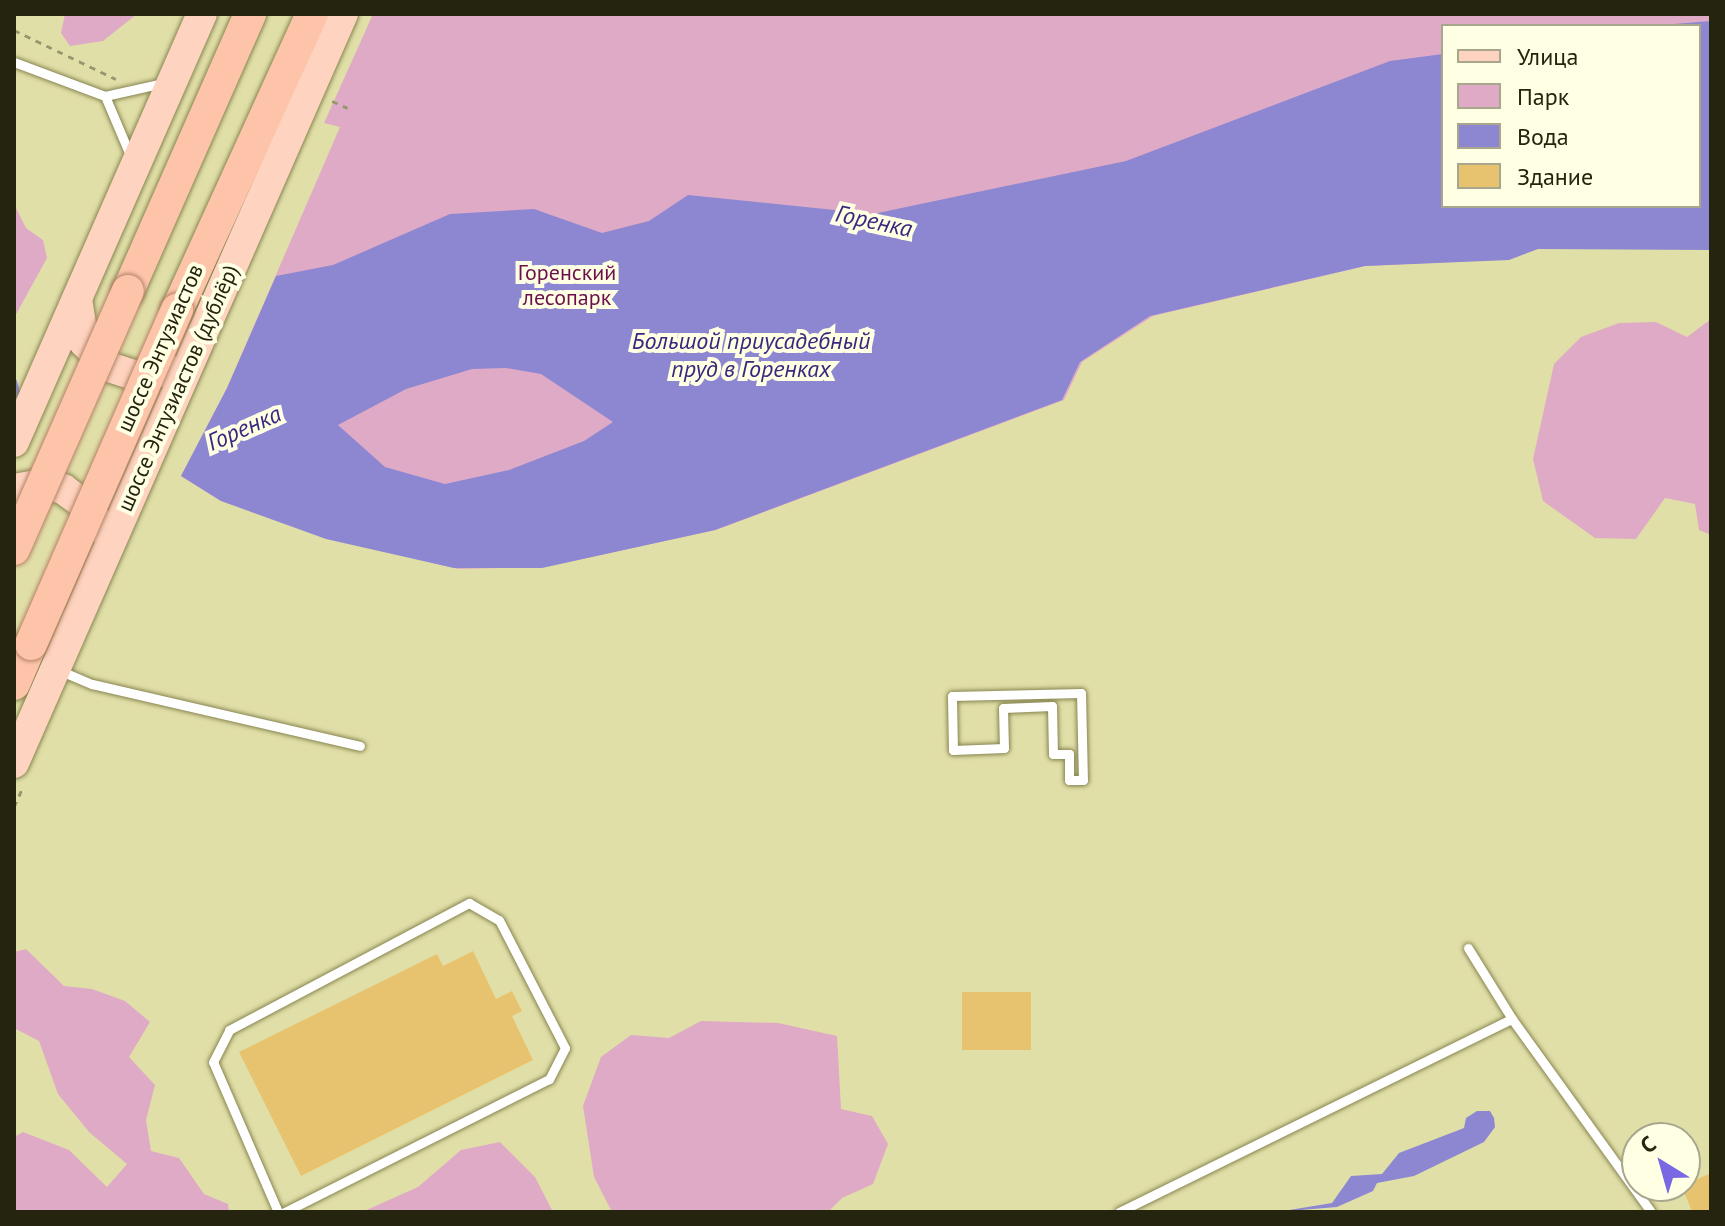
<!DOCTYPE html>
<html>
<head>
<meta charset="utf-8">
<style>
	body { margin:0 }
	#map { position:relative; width:1725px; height:1226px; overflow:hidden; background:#e1dfa8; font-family:"PT Sans",sans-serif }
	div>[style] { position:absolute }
	.green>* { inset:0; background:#dfaac6 }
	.water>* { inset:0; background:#8d87d2 }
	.stream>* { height:5px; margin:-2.5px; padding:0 2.5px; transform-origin:2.5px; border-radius:2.5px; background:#8d87d2 }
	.building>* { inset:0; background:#e7c370; transform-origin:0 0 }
	.path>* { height:3px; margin-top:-1.5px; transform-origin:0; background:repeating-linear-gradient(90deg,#98966c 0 6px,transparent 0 12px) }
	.roads { filter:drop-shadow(0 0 2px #888651) drop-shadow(0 0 2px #888651) }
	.service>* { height:9px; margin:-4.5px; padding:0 4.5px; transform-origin:4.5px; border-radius:4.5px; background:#fff }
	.primary>* { height:30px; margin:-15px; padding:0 15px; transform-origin:15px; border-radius:15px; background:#fed3bf }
	.trunk>* { height:32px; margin:-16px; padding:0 16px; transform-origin:16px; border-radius:16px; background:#fec4aa }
	.bridges { filter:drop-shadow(0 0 2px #b28366) drop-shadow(0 0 2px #b28366) }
	.trunk-bridge>* { height:32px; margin:-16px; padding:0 16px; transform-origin:16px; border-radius:16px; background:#fec4aa }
	span { translate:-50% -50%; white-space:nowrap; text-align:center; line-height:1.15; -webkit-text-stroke:8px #ffffe3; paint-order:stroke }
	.park-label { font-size:22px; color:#6d0f4d }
	.street-label { font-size:22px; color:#25240e }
	.water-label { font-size:24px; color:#3a277f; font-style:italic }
	.frame { position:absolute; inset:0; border:16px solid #25240e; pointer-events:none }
	.legend { position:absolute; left:1441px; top:24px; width:260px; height:184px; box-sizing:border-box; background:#ffffe3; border:2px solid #a8a78e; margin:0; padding:10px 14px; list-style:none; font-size:24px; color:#25240e }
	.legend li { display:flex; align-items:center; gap:16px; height:40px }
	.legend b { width:40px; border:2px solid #a8a78e }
	.north { position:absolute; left:1621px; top:1122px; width:80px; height:80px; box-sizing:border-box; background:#ffffe3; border:2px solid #a8a78e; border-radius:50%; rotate:323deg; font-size:22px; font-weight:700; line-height:32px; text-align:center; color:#25240e }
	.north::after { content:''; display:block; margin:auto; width:28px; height:36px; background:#7a67e3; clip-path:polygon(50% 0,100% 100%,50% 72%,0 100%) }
</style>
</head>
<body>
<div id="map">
	<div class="green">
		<div style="clip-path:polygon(65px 14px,137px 14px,103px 41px,70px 46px,61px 33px)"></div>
		<div style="clip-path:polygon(evenodd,373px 14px,1711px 14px,1711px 249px,1537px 248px,1511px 259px,1365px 266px,1153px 316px,1082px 362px,1064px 400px,716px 530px,544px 567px,458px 569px,329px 537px,221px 501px,181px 476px,227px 388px,340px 127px,324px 123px,373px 14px,1443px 26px,1699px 26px,1699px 206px,1443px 206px,1443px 26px)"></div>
		<div style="clip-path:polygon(14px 204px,26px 228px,43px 240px,47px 258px,14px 318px)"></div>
		<div style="clip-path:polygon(1711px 319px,1711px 535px,1699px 530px,1695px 504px,1665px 498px,1636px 539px,1595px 538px,1543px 501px,1533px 459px,1554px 364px,1581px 337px,1619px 323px,1656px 322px,1687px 337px)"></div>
		<div style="clip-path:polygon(26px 949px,64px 986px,92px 989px,125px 1001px,150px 1022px,129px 1057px,155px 1085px,146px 1120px,151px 1151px,179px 1158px,204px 1194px,228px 1204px,229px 1212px,14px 1212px,14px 1137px,23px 1132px,69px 1150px,107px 1187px,127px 1164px,89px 1132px,58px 1094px,39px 1041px,14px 1028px,14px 952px)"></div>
		<div style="clip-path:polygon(701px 1021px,778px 1023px,837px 1036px,841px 1109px,872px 1116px,888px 1144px,873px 1184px,842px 1198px,828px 1212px,612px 1212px,594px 1177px,583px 1106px,601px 1057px,631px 1035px,669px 1038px)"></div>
		<div style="clip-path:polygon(500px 1142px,535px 1177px,553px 1212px,362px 1212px,418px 1187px,461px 1150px)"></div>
	</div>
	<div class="water">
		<div style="clip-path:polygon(evenodd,1711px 21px,1711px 250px,1538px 249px,1509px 260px,1365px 266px,1150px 316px,1080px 362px,1062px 400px,715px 530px,542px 568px,454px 568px,326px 539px,221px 501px,181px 476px,227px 388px,276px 276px,333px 265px,450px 214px,534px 209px,602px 233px,649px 221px,688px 195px,873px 214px,1126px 161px,1390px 61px,1443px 54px,1443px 206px,1699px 206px,1699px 26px,1649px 26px,1711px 21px,506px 368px,541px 374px,613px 422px,584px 441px,509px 470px,445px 484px,385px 467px,338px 425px,406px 389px,472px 369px,506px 368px)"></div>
		<div style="clip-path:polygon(1477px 1111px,1490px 1111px,1494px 1118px,1495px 1127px,1484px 1142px,1414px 1176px,1377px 1183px,1373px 1191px,1337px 1207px,1277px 1212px,1332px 1203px,1351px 1176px,1382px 1174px,1399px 1153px,1464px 1128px,1466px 1118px)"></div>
	</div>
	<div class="stream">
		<div style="left:14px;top:381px;width:19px;rotate:74deg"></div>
	</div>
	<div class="building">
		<div style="clip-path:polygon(473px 951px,496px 999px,512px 991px,522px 1011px,512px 1016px,533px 1060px,301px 1176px,239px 1052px,437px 954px,443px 966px)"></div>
		<div style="left:1031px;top:992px;width:58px;height:69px;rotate:90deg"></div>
		<div style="clip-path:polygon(1711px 1173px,1711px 1212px,1692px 1212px,1682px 1186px)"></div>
	</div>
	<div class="path">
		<div style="left:14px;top:30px;width:113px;rotate:25.7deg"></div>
		<div style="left:332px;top:101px;width:17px;rotate:24deg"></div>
		<div style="left:14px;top:807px;width:24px;rotate:-66deg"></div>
	</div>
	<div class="roads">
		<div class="service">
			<div style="left:14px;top:62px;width:97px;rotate:20.5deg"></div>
			<div style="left:105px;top:96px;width:59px;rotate:-12.6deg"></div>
			<div style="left:105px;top:96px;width:64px;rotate:67deg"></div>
			<div style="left:61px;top:671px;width:34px;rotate:23deg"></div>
			<div style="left:92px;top:684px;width:275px;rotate:13deg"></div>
			<div style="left:1081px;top:693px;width:87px;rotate:88.7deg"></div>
			<div style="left:1083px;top:780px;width:14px;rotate:180deg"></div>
			<div style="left:1069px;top:780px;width:26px;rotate:-90deg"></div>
			<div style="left:1069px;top:754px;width:16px;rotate:180deg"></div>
			<div style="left:1053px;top:754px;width:48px;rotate:-91.2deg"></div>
			<div style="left:1052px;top:706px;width:49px;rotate:177.7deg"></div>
			<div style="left:1003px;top:708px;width:40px;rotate:88.6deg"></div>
			<div style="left:1004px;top:748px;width:51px;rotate:177.8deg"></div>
			<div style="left:953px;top:750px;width:54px;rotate:-91.1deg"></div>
			<div style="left:952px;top:696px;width:129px;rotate:-1.3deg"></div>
			<div style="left:1468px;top:948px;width:84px;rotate:58.2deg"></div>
			<div style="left:1512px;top:1019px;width:238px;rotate:54.2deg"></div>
			<div style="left:278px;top:1212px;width:163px;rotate:-113.4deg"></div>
			<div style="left:213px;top:1062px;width:36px;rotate:-63deg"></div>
			<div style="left:229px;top:1030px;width:272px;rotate:-27.9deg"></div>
			<div style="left:469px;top:903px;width:34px;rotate:30deg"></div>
			<div style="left:499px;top:920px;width:144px;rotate:62.7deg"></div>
			<div style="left:565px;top:1048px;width:35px;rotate:117deg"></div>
			<div style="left:549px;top:1079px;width:297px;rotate:153.3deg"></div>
			<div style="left:1119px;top:1212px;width:438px;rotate:-26.2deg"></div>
		</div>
		<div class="primary">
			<div style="left:77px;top:299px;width:44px;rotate:80.8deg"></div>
			<div style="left:84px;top:342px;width:33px;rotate:47deg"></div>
			<div style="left:106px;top:366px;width:33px;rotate:18deg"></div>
			<div style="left:137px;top:376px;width:34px;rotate:-10deg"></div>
			<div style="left:14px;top:442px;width:467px;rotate:-66.3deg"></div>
			<div style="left:14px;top:489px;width:28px;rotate:-10deg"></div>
			<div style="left:42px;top:484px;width:22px;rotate:13deg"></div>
			<div style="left:63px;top:489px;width:32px;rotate:36deg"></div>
			<div style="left:89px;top:508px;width:23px;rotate:61deg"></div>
			<div style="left:14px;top:763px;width:818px;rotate:-66.29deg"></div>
		</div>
		<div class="trunk">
			<div style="left:128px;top:291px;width:303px;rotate:-66.2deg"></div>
			<div style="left:177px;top:310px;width:325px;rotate:-65.5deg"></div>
			<div style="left:14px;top:684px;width:43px;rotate:-67deg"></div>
		</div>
	</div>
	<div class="bridges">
		<div class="trunk-bridge">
			<div style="left:14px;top:549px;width:282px;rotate:-66.2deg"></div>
			<div style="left:31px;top:644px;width:365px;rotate:-66.4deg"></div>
		</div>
	</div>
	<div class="park-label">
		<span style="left:567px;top:285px">Горенский<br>лесопарк</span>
	</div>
	<div class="street-label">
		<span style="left:160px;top:348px;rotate:-66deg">шоссе Энтузиастов</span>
		<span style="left:178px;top:388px;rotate:-66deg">шоссе Энтузиастов (дублёр)</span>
	</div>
	<div class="water-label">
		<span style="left:874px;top:221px;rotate:12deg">Горенка</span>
		<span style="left:751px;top:355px">Большой приусадебный<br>пруд в Горенках</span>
		<span style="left:244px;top:428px;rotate:-24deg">Горенка</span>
	</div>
	<div class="frame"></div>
	<ul class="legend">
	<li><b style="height:10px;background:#fed3bf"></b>Улица</li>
	<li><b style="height:22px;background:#dfaac6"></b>Парк</li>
	<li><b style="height:22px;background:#8d87d2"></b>Вода</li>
	<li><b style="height:22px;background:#e7c370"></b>Здание</li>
	</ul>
	<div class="north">С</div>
</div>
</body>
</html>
